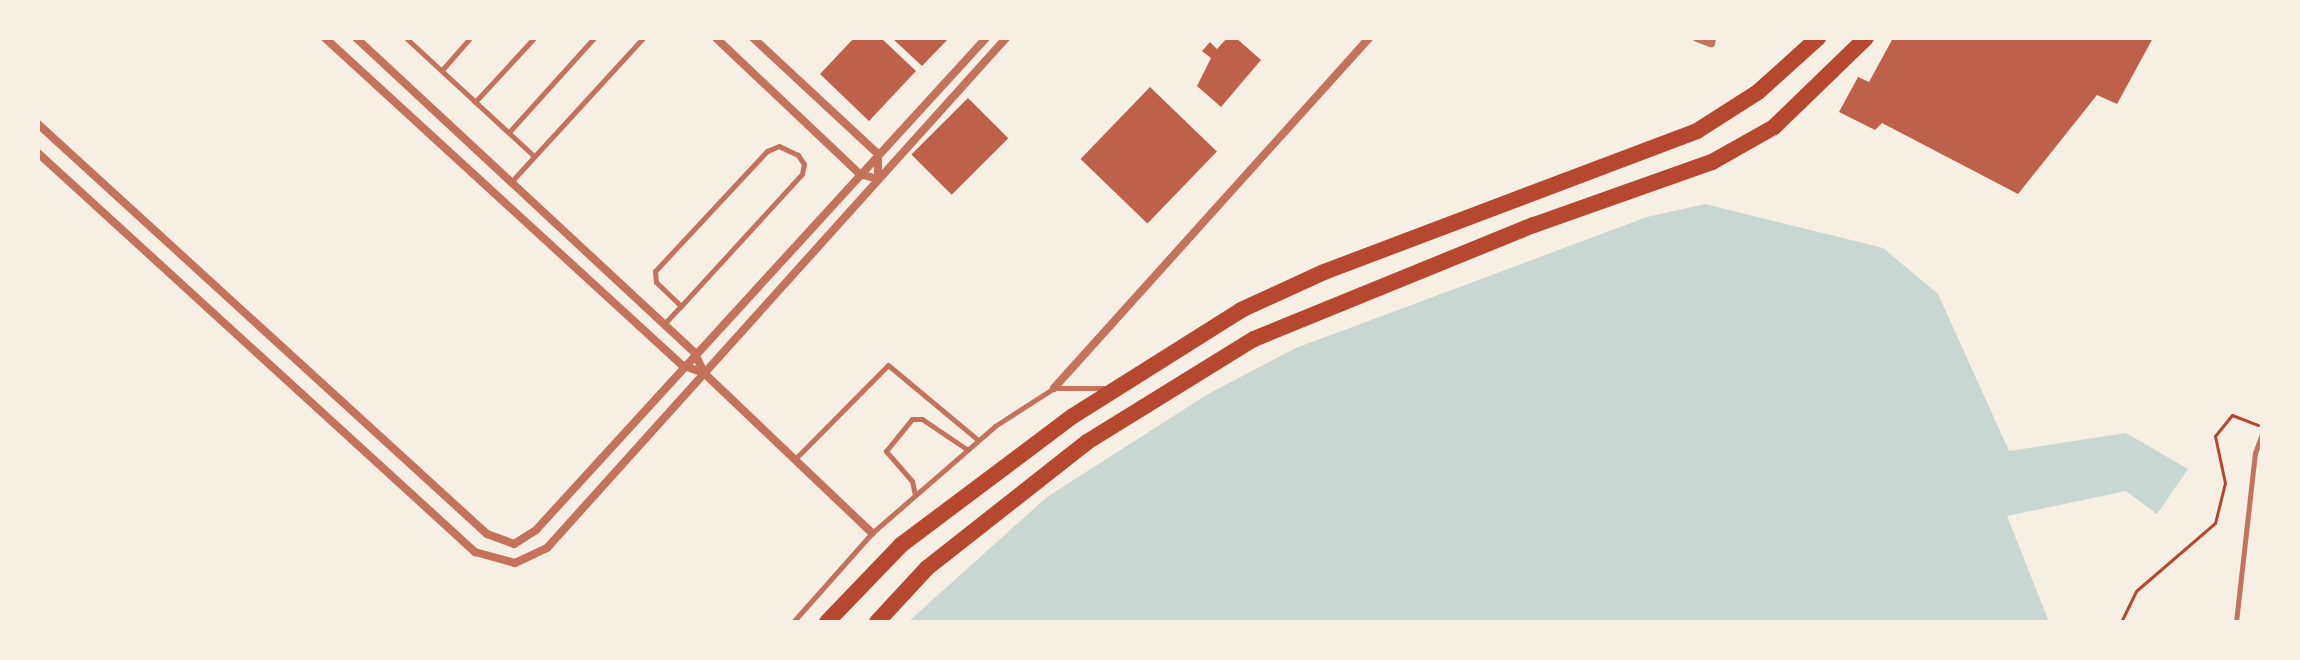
<!DOCTYPE html>
<html>
<head>
<meta charset="utf-8">
<style>
	body { margin:0 }
	#map { position:relative; width:2300px; height:660px; overflow:hidden; background:#f6efe4; font-family:"Source Sans 3",sans-serif }
	div>[style] { position:absolute }
	.water>* { inset:0; background:#c9d6d2 }
	.building>* { inset:0; background:#bf614a; transform-origin:0 0 }
	.path>* { height:3px; margin:-1.5px; padding:0 1.5px; transform-origin:1.5px; border-radius:1.5px; background:#b5482f }
	.service>* { height:5px; margin:-2.5px; padding:0 2.5px; transform-origin:2.5px; border-radius:2.5px; background:#c5725c }
	.minor>* { height:8px; margin:-4px; padding:0 4px; transform-origin:4px; border-radius:4px; background:#c5725c }
	.primary>* { height:16px; margin:-8px; padding:0 8px; transform-origin:8px; border-radius:8px; background:#b5482f }
	span { translate:-50% -50%; white-space:nowrap; text-align:center; line-height:1.15; -webkit-text-stroke:6px #f6efe4; paint-order:stroke }
	.frame { position:absolute; inset:0; border:40px solid #f6efe4; pointer-events:none }
</style>
</head>
<body>
<div id="map">
	<div class="water">
		<div style="clip-path:polygon(1705px 204px,1883px 248px,1938px 294px,2009px 451px,2126px 433px,2188px 469px,2157px 514px,2126px 491px,2007px 516px,2049px 622px,908px 622px,1047px 497px,1208px 394px,1296px 348px,1647px 217px)"></div>
	</div>
	<div class="building">
		<div style="clip-path:polygon(854px 38px,881px 38px,916px 71px,869px 121px,820px 74px)"></div>
		<div style="clip-path:polygon(892px 38px,949px 38px,922px 66px)"></div>
		<div style="clip-path:polygon(1227px 38px,1236px 38px,1261px 60px,1221px 107px,1197px 86px,1211px 58px,1202px 51px,1210px 42px,1217px 49px)"></div>
		<div style="clip-path:polygon(1893px 38px,2153px 38px,2117px 104px,2097px 95px,2018px 194px,1882px 123px,1875px 130px,1839px 112px,1858px 77px,1869px 82px)"></div>
		<div style="left:1150px;top:87px;width:93px;height:100px;rotate:44deg"></div>
		<div style="left:968px;top:98px;width:57px;height:80px;rotate:45deg"></div>
	</div>
	<div class="path">
		<div style="left:2121px;top:622px;width:34px;rotate:-64deg"></div>
		<div style="left:2136px;top:591px;width:104px;rotate:-40.7deg"></div>
		<div style="left:2215px;top:523px;width:41px;rotate:-76deg"></div>
		<div style="left:2225px;top:483px;width:48px;rotate:-102deg"></div>
		<div style="left:2215px;top:436px;width:27px;rotate:-51deg"></div>
		<div style="left:2232px;top:415px;width:28px;rotate:21deg"></div>
	</div>
	<div class="service">
		<div style="left:406px;top:38px;width:174px;rotate:42.7deg"></div>
		<div style="left:442px;top:70px;width:43px;rotate:-48.8deg"></div>
		<div style="left:475px;top:102px;width:87px;rotate:-47.3deg"></div>
		<div style="left:509px;top:132px;width:127px;rotate:-47.9deg"></div>
		<div style="left:511px;top:182px;width:195px;rotate:-47.5deg"></div>
		<div style="left:664px;top:324px;width:25px;rotate:-47deg"></div>
		<div style="left:681px;top:306px;width:179px;rotate:-47.5deg"></div>
		<div style="left:802px;top:174px;width:10px;rotate:-79deg"></div>
		<div style="left:804px;top:164px;width:11px;rotate:-124deg"></div>
		<div style="left:798px;top:155px;width:21px;rotate:-155deg"></div>
		<div style="left:779px;top:146px;width:13px;rotate:157deg"></div>
		<div style="left:767px;top:151px;width:164px;rotate:133deg"></div>
		<div style="left:655px;top:271px;width:11px;rotate:85deg"></div>
		<div style="left:656px;top:282px;width:35px;rotate:44deg"></div>
		<div style="left:795px;top:459px;width:132px;rotate:-45.3deg"></div>
		<div style="left:888px;top:365px;width:117px;rotate:39.8deg"></div>
		<div style="left:915px;top:495px;width:14px;rotate:-102deg"></div>
		<div style="left:912px;top:481px;width:40px;rotate:-131deg"></div>
		<div style="left:886px;top:451px;width:41px;rotate:-50.9deg"></div>
		<div style="left:912px;top:419px;width:10px"></div>
		<div style="left:922px;top:419px;width:55px;rotate:34deg"></div>
		<div style="left:793px;top:622px;width:119px;rotate:-48.4deg"></div>
		<div style="left:872px;top:533px;width:163px;rotate:-41deg"></div>
		<div style="left:995px;top:426px;width:70px;rotate:-32.8deg"></div>
		<div style="left:1054px;top:388px;width:55px"></div>
		<div style="left:2236px;top:622px;width:170px;rotate:-83.6deg"></div>
		<div style="left:2255px;top:453px;width:20px;rotate:-70deg"></div>
	</div>
	<div class="minor">
		<div style="left:325px;top:38px;width:484px;rotate:42.5deg"></div>
		<div style="left:682px;top:365px;width:23px;rotate:20deg"></div>
		<div style="left:704px;top:373px;width:23px;rotate:-115deg"></div>
		<div style="left:694px;top:352px;width:461px;rotate:-137.1deg"></div>
		<div style="left:716px;top:38px;width:198px;rotate:43.4deg"></div>
		<div style="left:860px;top:174px;width:19px;rotate:16deg"></div>
		<div style="left:878px;top:179px;width:25px;rotate:-90deg"></div>
		<div style="left:878px;top:154px;width:171px;rotate:-137.1deg"></div>
		<div style="left:1697px;top:38px;width:15px;rotate:20deg"></div>
		<div style="left:1711px;top:43px;width:5px;rotate:-79deg"></div>
		<div style="left:38px;top:124px;width:608px;rotate:42.4deg"></div>
		<div style="left:487px;top:534px;width:29px;rotate:20deg"></div>
		<div style="left:514px;top:544px;width:26px;rotate:-32deg"></div>
		<div style="left:536px;top:530px;width:667px;rotate:-47.55deg"></div>
		<div style="left:38px;top:153px;width:592px;rotate:42.4deg"></div>
		<div style="left:475px;top:552px;width:41px;rotate:15.4deg"></div>
		<div style="left:515px;top:563px;width:35px;rotate:-25deg"></div>
		<div style="left:547px;top:548px;width:686px;rotate:-48.01deg"></div>
		<div style="left:704px;top:373px;width:232px;rotate:43.6deg"></div>
		<div style="left:1054px;top:388px;width:471px;rotate:-48deg"></div>
	</div>
	<div class="primary">
		<div style="left:827px;top:622px;width:107px;rotate:-46.1deg"></div>
		<div style="left:901px;top:545px;width:215px;rotate:-36.9deg"></div>
		<div style="left:1073px;top:416px;width:199px;rotate:-32.2deg"></div>
		<div style="left:1241px;top:310px;width:91px;rotate:-24.6deg"></div>
		<div style="left:1324px;top:272px;width:399px;rotate:-20.7deg"></div>
		<div style="left:1697px;top:131px;width:72px;rotate:-32.6deg"></div>
		<div style="left:1758px;top:92px;width:81px;rotate:-42deg"></div>
		<div style="left:877px;top:622px;width:74px;rotate:-47.2deg"></div>
		<div style="left:927px;top:568px;width:204px;rotate:-38.2deg"></div>
		<div style="left:1087px;top:442px;width:196px;rotate:-31.7deg"></div>
		<div style="left:1254px;top:339px;width:302px;rotate:-22.2deg"></div>
		<div style="left:1534px;top:225px;width:189px;rotate:-19.5deg"></div>
		<div style="left:1712px;top:162px;width:71px;rotate:-29.4deg"></div>
		<div style="left:1774px;top:127px;width:128px;rotate:-44.1deg"></div>
	</div>
	<div class="frame"></div>
</div>
</body>
</html>
